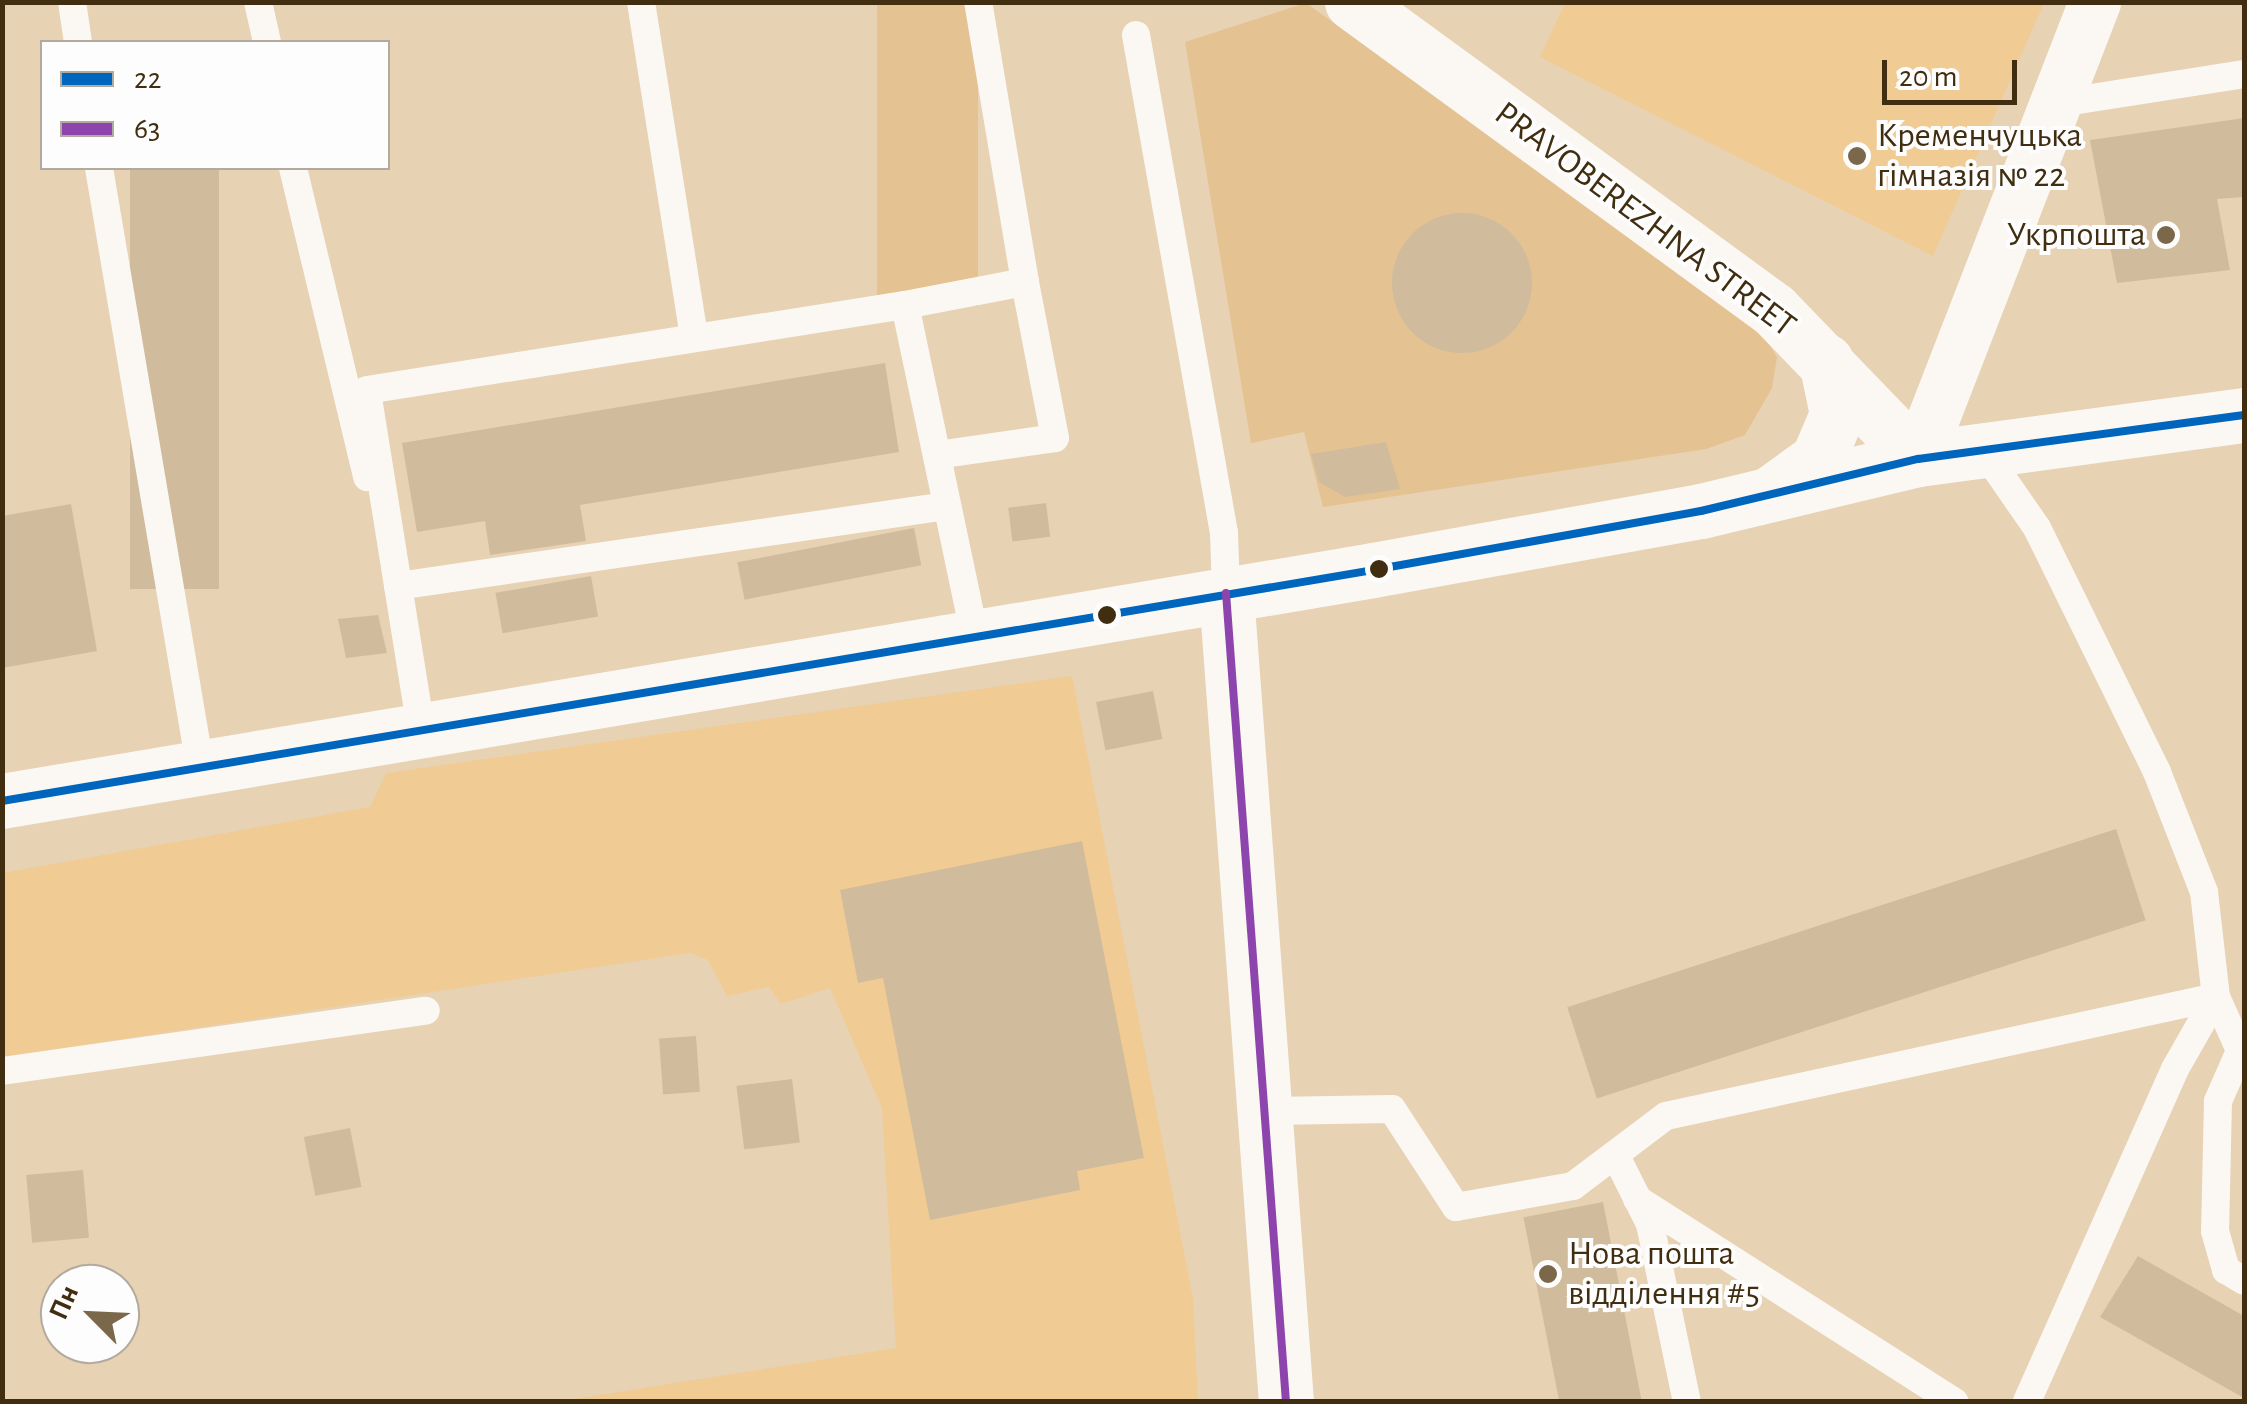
<!DOCTYPE html>
<html>
<head>
<meta charset="utf-8">
<style>
	body { margin:0 }
	#map { position:relative; width:2247px; height:1404px; overflow:hidden; background:#e7d2b4; font-family:"Alegreya Sans",sans-serif }
	div>[style] { position:absolute }
	.built>* { inset:0; background:#f1cb94 }
	.green>* { inset:0; background:#e4c292; transform-origin:0 0 }
	.building>* { inset:0; background:#d0bc9d; transform-origin:0 0 }
	.round { border-radius:50% }
	.service>* { height:28px; margin:-14px; padding:0 14px; transform-origin:14px; border-radius:14px; background:#fbf8f4 }
	.minor>* { height:52px; margin:-26px; padding:0 26px; transform-origin:26px; border-radius:26px; background:#fbf8f4 }
	.tertiary>* { height:55px; margin:-27.5px; padding:0 27.5px; transform-origin:27.5px; border-radius:27.5px; background:#fbf8f4 }
	.secondary>* { height:55px; margin:-27.5px; padding:0 27.5px; transform-origin:27.5px; border-radius:27.5px; background:#fbf8f4 }
	.bus-1>* { height:8px; margin:-4px; padding:0 4px; transform-origin:4px; border-radius:4px; background:#0065bd }
	.bus-2>* { height:8px; margin:-4px; padding:0 4px; transform-origin:4px; border-radius:4px; background:#8e44ad }
	.dots>* { width:28px; height:28px; translate:-50% -50%; box-sizing:border-box; border:5px solid #fdfdfd; border-radius:50% }
	span { translate:-50% -50%; white-space:nowrap; text-align:center; line-height:1.15; -webkit-text-stroke:8px #fdfdfd; paint-order:stroke }
	.poi-label { font-size:35px; color:#412e11 }
	.left { translate:0 -50%; text-align:left }
	.right { translate:-100% -50%; text-align:right }
	.street-label { font-size:35px; color:#412e11 }
	.frame { position:absolute; inset:0; border:5px solid #412e11; pointer-events:none }
	.legend { position:absolute; left:40px; top:40px; width:350px; height:130px; box-sizing:border-box; background:#fdfdfd; border:2px solid #b2aa9f; margin:0; padding:12px 18px; list-style:none; font-size:30px; color:#412e11 }
	.legend li { display:flex; align-items:center; gap:20px; height:50px }
	.legend b { width:50px; border:2px solid #b2aa9f }
	.north { position:absolute; left:40px; top:1264px; width:100px; height:100px; box-sizing:border-box; background:#fdfdfd; border:2px solid #b2aa9f; border-radius:50%; rotate:294deg; font-size:28px; font-weight:700; line-height:40px; text-align:center; color:#412e11 }
	.north::after { content:''; display:block; margin:auto; width:35px; height:45px; background:#7b674a; clip-path:polygon(50% 0,100% 100%,50% 72%,0 100%) }
	.scale { position:absolute; left:1882px; top:60px; width:135px; height:45px; box-sizing:border-box; border:5px solid #412e11; border-top:0; padding-left:12px; font-size:30px; line-height:35px; white-space:nowrap; color:#412e11; -webkit-text-stroke:8px #fdfdfd; paint-order:stroke }
</style>
</head>
<body>
<div id="map">
	<div class="built">
		<div style="clip-path:polygon(1565px 3px,1565px 2px,2044px 3px,1933px 256px,1540px 57px)"></div>
		<div style="clip-path:polygon(1072px 676px,1193px 1299px,1198px 1401px,561px 1401px,896px 1348px,882px 1108px,830px 988px,781px 1004px,769px 987px,727px 996px,708px 960px,690px 953px,3px 1057px,3px 873px,370px 807px,386px 773px)"></div>
	</div>
	<div class="green">
		<div style="left:877px;top:3px;width:101px;height:303px"></div>
		<div style="clip-path:polygon(1306px 3px,1759px 329px,1777px 357px,1772px 388px,1745px 435px,1706px 449px,1323px 507px,1304px 432px,1251px 443px,1185px 42px)"></div>
	</div>
	<div class="building">
		<div style="clip-path:polygon(2244px 118px,2244px 197px,2217px 199px,2230px 270px,2117px 283px,2090px 140px)"></div>
		<div style="left:130px;top:168px;width:89px;height:421px"></div>
		<div class="round" style="left:1392px;top:213px;width:140px;height:140px"></div>
		<div style="clip-path:polygon(885px 363px,899px 452px,580px 505px,586px 541px,490px 555px,485px 521px,417px 532px,402px 443px)"></div>
		<div style="clip-path:polygon(1386px 442px,1400px 489px,1345px 497px,1319px 482px,1311px 454px)"></div>
		<div style="left:1046px;top:503px;width:34px;height:38px;rotate:83deg"></div>
		<div style="clip-path:polygon(71px 504px,97px 651px,2px 668px,2px 516px)"></div>
		<div style="left:914px;top:528px;width:38px;height:180px;rotate:79deg"></div>
		<div style="left:591px;top:576px;width:41px;height:97px;rotate:80deg"></div>
		<div style="clip-path:polygon(378px 615px,387px 653px,346px 658px,338px 619px)"></div>
		<div style="left:1153px;top:691px;width:49px;height:58px;rotate:79deg"></div>
		<div style="left:2116px;top:829px;width:96px;height:577px;rotate:72deg"></div>
		<div style="clip-path:polygon(1082px 841px,1144px 1158px,1077px 1171px,1080px 1190px,930px 1220px,883px 978px,858px 983px,840px 890px)"></div>
		<div style="left:696px;top:1036px;width:56px;height:37px;rotate:86deg"></div>
		<div style="left:792px;top:1079px;width:64px;height:56px;rotate:83deg"></div>
		<div style="left:350px;top:1128px;width:60px;height:47px;rotate:79deg"></div>
		<div style="left:83px;top:1170px;width:68px;height:57px;rotate:85deg"></div>
		<div style="left:1603px;top:1202px;width:204px;height:81px;rotate:79deg"></div>
		<div style="clip-path:polygon(2138px 1256px,2244px 1316px,2244px 1398px,2100px 1317px)"></div>
	</div>
	<div class="service">
		<div style="left:72px;top:2px;width:40px;rotate:81.5deg"></div>
		<div style="left:258px;top:2px;width:41px;rotate:77.3deg"></div>
		<div style="left:641px;top:2px;width:340px;rotate:81deg"></div>
		<div style="left:1136px;top:35px;width:506px;rotate:79.98deg"></div>
		<div style="left:1224px;top:533px;width:60px;rotate:88.1deg"></div>
		<div style="left:2053px;top:104px;width:193px;rotate:-8.9deg"></div>
		<div style="left:99px;top:168px;width:606px;rotate:80.41deg"></div>
		<div style="left:293px;top:168px;width:318px;rotate:76.5deg"></div>
		<div style="left:1983px;top:450px;width:95px;rotate:55.3deg"></div>
		<div style="left:2037px;top:528px;width:272px;rotate:63.8deg"></div>
		<div style="left:2157px;top:772px;width:129px;rotate:68.6deg"></div>
		<div style="left:2204px;top:892px;width:106px;rotate:83.5deg"></div>
		<div style="left:2216px;top:997px;width:83px;rotate:119.7deg"></div>
		<div style="left:2175px;top:1069px;width:364px;rotate:114deg"></div>
		<div style="left:937px;top:455px;width:119px;rotate:-8.2deg"></div>
		<div style="left:1055px;top:438px;width:159px;rotate:-100.9deg"></div>
		<div style="left:398px;top:586px;width:555px;rotate:-8.29deg"></div>
		<div style="left:975px;top:637px;width:339px;rotate:-101.9deg"></div>
		<div style="left:905px;top:305px;width:122px;rotate:-10.9deg"></div>
		<div style="left:1025px;top:282px;width:284px;rotate:-99.5deg"></div>
		<div style="left:421px;top:729px;width:343px;rotate:-99.1deg"></div>
		<div style="left:367px;top:390px;width:545px;rotate:-8.98deg"></div>
		<div style="left:2240px;top:1051px;width:55px;rotate:113.7deg"></div>
		<div style="left:2218px;top:1101px;width:130px;rotate:91.3deg"></div>
		<div style="left:2215px;top:1231px;width:41px;rotate:74.2deg"></div>
		<div style="left:2226px;top:1270px;width:21px;rotate:31deg"></div>
		<div style="left:2px;top:1071px;width:428px;rotate:-8.1deg"></div>
		<div style="left:1266px;top:1111px;width:126px;rotate:-0.9deg"></div>
		<div style="left:1392px;top:1109px;width:117px;rotate:56.9deg"></div>
		<div style="left:1456px;top:1207px;width:119px;rotate:-10.2deg"></div>
		<div style="left:1573px;top:1186px;width:116px;rotate:-37deg"></div>
		<div style="left:1666px;top:1116px;width:563px;rotate:-12.21deg"></div>
		<div style="left:2216px;top:997px;width:68px;rotate:65.7deg"></div>
		<div style="left:1617px;top:1158px;width:74px;rotate:63.4deg"></div>
		<div style="left:1650px;top:1224px;width:182px;rotate:78.3deg"></div>
		<div style="left:1637px;top:1199px;width:377px;rotate:32.6deg"></div>
	</div>
	<div class="minor">
		<div style="left:1918px;top:459px;width:490px;rotate:-68.8deg"></div>
	</div>
	<div class="tertiary">
		<div style="left:1352px;top:2px;width:522px;rotate:36.12deg"></div>
		<div style="left:1774px;top:310px;width:207px;rotate:46deg"></div>
		<div style="left:1771px;top:493px;width:58px;rotate:-35.9deg"></div>
		<div style="left:1818px;top:459px;width:49px;rotate:-67.1deg"></div>
		<div style="left:1837px;top:414px;width:54px;rotate:-101.7deg"></div>
		<div style="left:1226px;top:593px;width:811px;rotate:85.76deg"></div>
	</div>
	<div class="secondary">
		<div style="left:2px;top:801px;width:1390px;rotate:-9.56deg"></div>
		<div style="left:1373px;top:570px;width:333px;rotate:-10.2deg"></div>
		<div style="left:1701px;top:511px;width:223px;rotate:-13.5deg"></div>
		<div style="left:1918px;top:459px;width:329px;rotate:-7.7deg"></div>
	</div>
	<div class="bus-1">
		<div style="left:2px;top:801px;width:1390px;rotate:-9.56deg"></div>
		<div style="left:1373px;top:570px;width:333px;rotate:-10.2deg"></div>
		<div style="left:1701px;top:511px;width:223px;rotate:-13.5deg"></div>
		<div style="left:1918px;top:459px;width:329px;rotate:-7.7deg"></div>
	</div>
	<div class="bus-2">
		<div style="left:1226px;top:593px;width:811px;rotate:85.76deg"></div>
	</div>
	<div class="dots">
		<div style="left:1857px;top:156px;background:#7b674a"></div>
		<div style="left:2166px;top:235px;background:#7b674a"></div>
		<div style="left:1379px;top:569px;background:#412e11"></div>
		<div style="left:1107px;top:615px;background:#412e11"></div>
		<div style="left:1548px;top:1274px;background:#7b674a"></div>
	</div>
	<div class="poi-label">
		<span class="left" style="left:1877px;top:156px">Кременчуцька<br>гімназія № 22</span>
		<span class="right" style="left:2146px;top:235px">Укрпошта</span>
		<span class="left" style="left:1568px;top:1274px">Нова пошта<br>відділення #5</span>
	</div>
	<div class="street-label">
		<span style="left:1645px;top:220px;rotate:37deg">PRAVOBEREZHNA STREET</span>
	</div>
	<div class="frame"></div>
	<ul class="legend">
	<li><b style="height:12px;background:#0065bd"></b>22</li>
	<li><b style="height:12px;background:#8e44ad"></b>63</li>
	</ul>
	<div class="north">Пн</div>
	<div class="scale">20 m</div>
</div>
</body>
</html>
